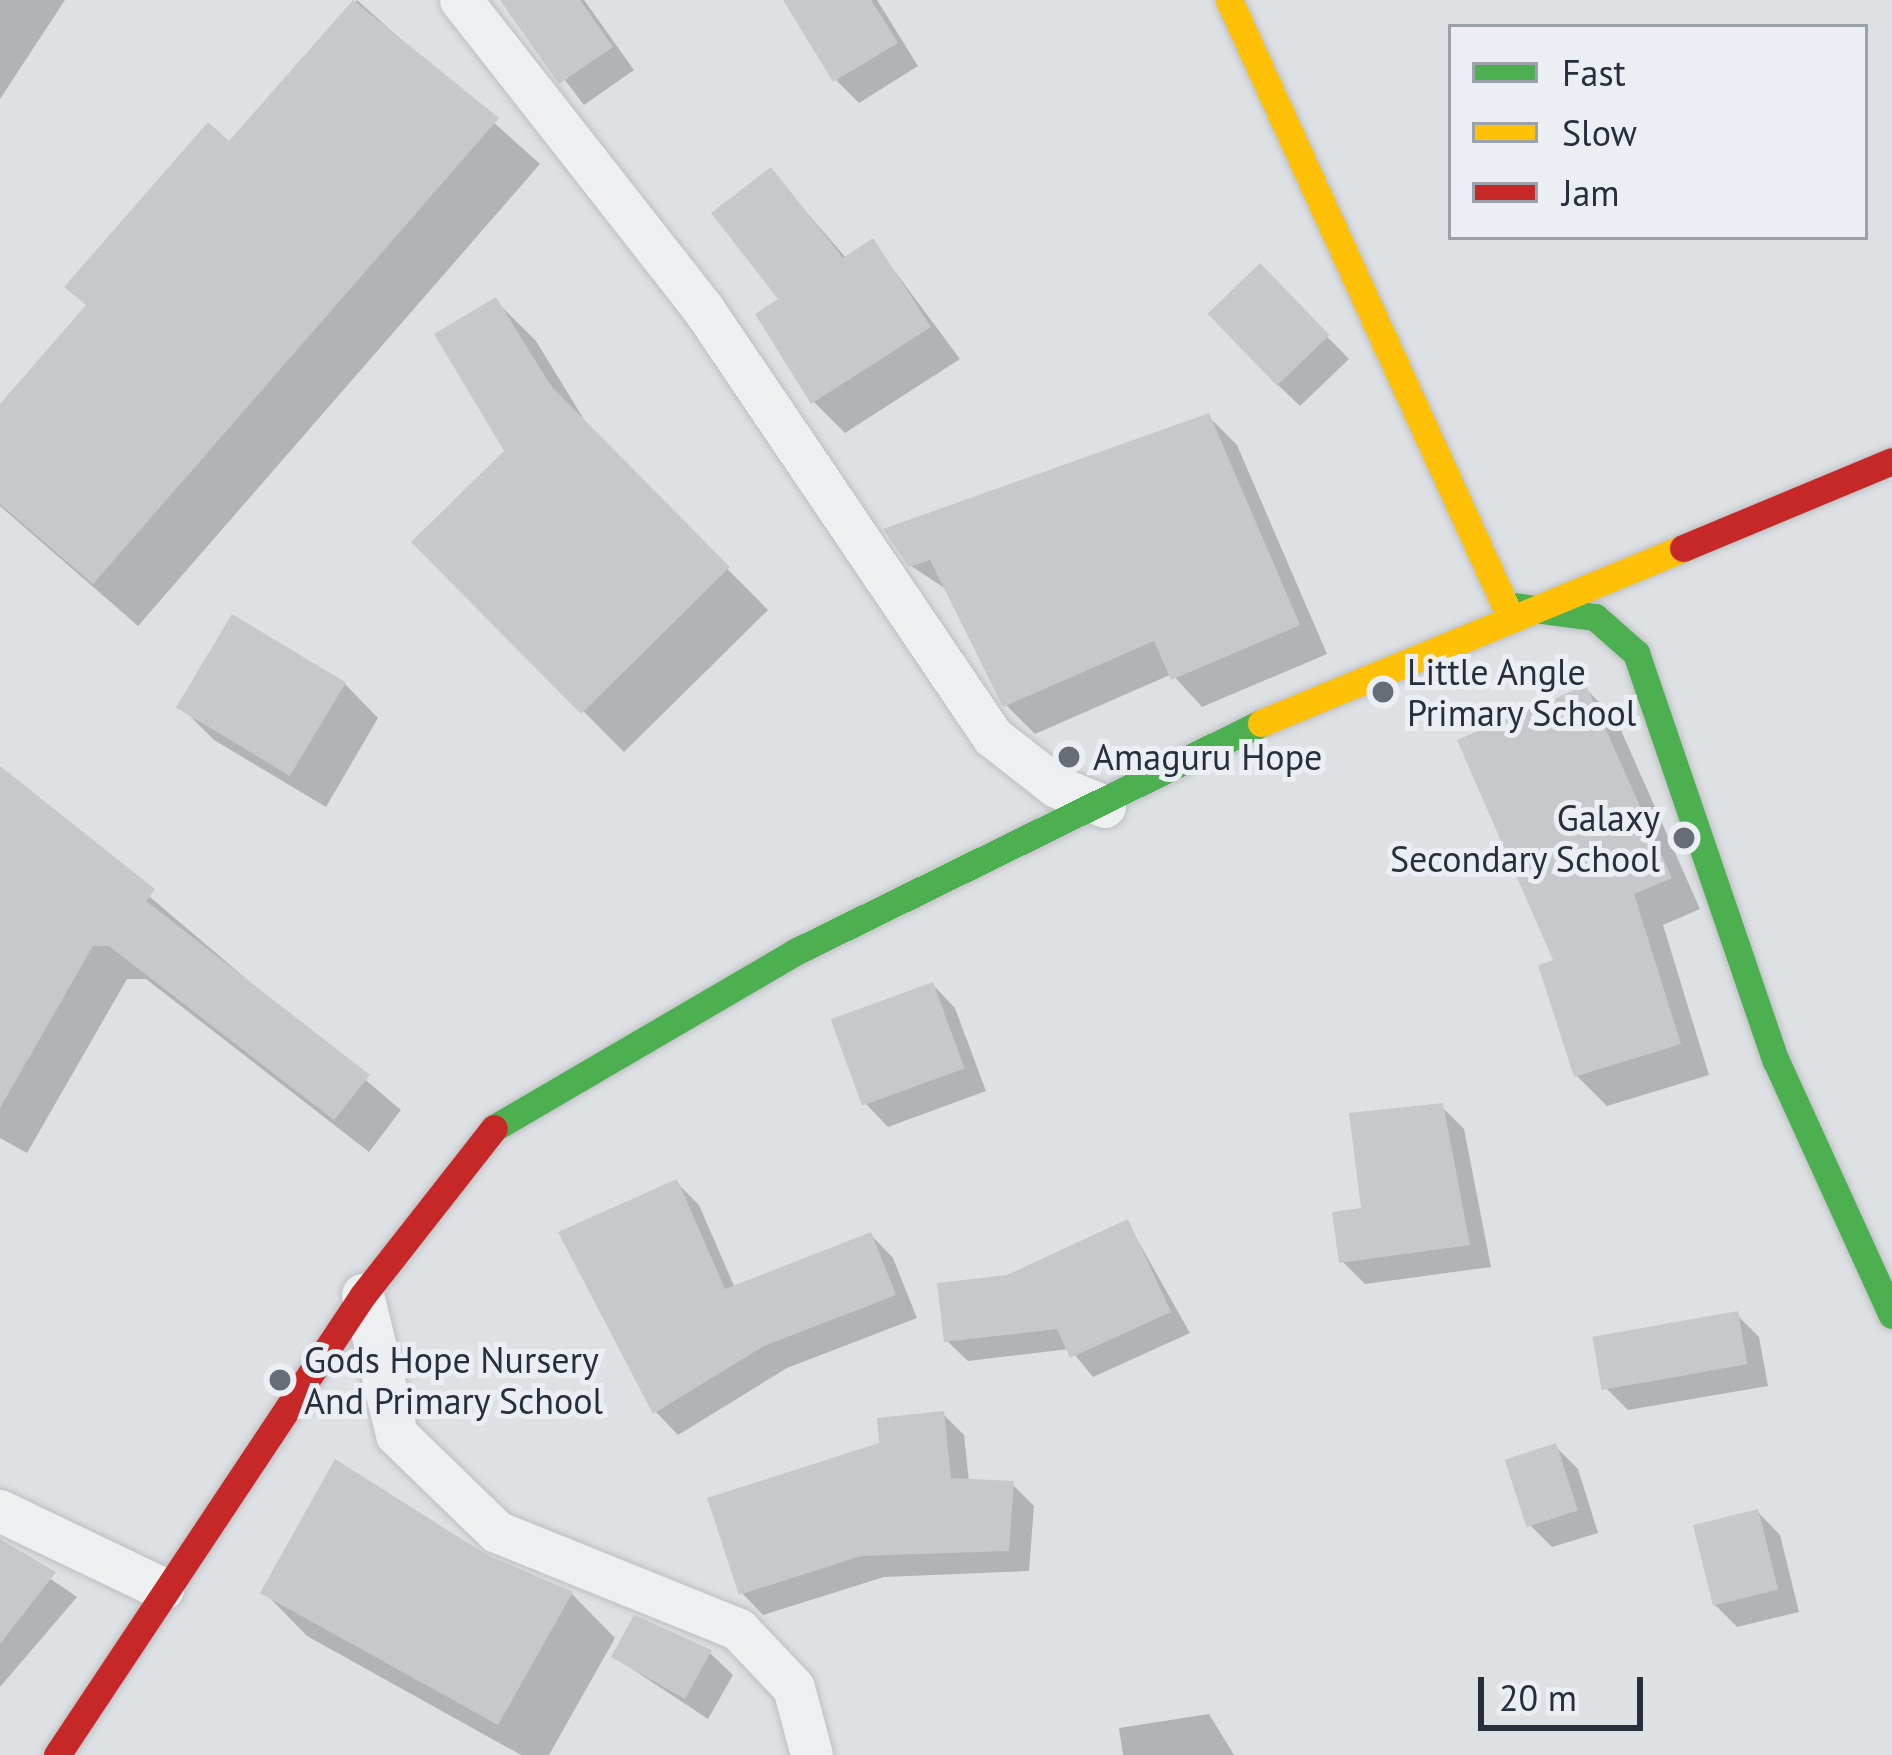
<!DOCTYPE html>
<html>
<head>
<meta charset="utf-8">
<style>
	body { margin:0 }
	#map { position:relative; width:1892px; height:1755px; overflow:hidden; background:#dee1e4; font-family:"PT Sans",sans-serif }
	div>[style] { position:absolute }
	.shadow>* { inset:0; background:#0003 }
	.building>* { inset:0; background:#c6c9cc; transform-origin:0 0 }
	.roads { filter:drop-shadow(0 0 3px #bcbfc2) drop-shadow(0 0 3px #bcbfc2) }
	.street>* { height:42px; margin:-21px; padding:0 21px; transform-origin:21px; border-radius:21px; background:#edeff0 }
	.fast>* { height:27px; margin:-13.5px; padding:0 13.5px; transform-origin:13.5px; border-radius:13.5px; background:#4caf50 }
	.slow>* { height:27px; margin:-13.5px; padding:0 13.5px; transform-origin:13.5px; border-radius:13.5px; background:#ffc107 }
	.jam>* { height:27px; margin:-13.5px; padding:0 13.5px; transform-origin:13.5px; border-radius:13.5px; background:#c62828 }
	.dots>* { width:33px; height:33px; translate:-50% -50%; box-sizing:border-box; border:6px solid #ebeff4; border-radius:50% }
	span { translate:-50% -50%; white-space:nowrap; text-align:center; line-height:1.15; -webkit-text-stroke:10px #ebeff4; paint-order:stroke }
	.poi-label { font-size:36px; color:#262f3b }
	.left { translate:0 -50%; text-align:left }
	.right { translate:-100% -50%; text-align:right }
	.legend { position:absolute; left:1448px; top:24px; width:420px; height:216px; box-sizing:border-box; background:#ebeff4; border:3px solid #9ca2aa; margin:0; padding:15px 21px; list-style:none; font-size:36px; color:#262f3b }
	.legend li { display:flex; align-items:center; gap:24px; height:60px }
	.legend b { width:60px; border:3px solid #9ca2aa }
	.scale { position:absolute; left:1478px; top:1677px; width:165px; height:54px; box-sizing:border-box; border:6px solid #262f3b; border-top:0; padding-left:15px; font-size:36px; line-height:42px; white-space:nowrap; color:#262f3b; -webkit-text-stroke:9px #ebeff4; paint-order:stroke }
</style>
</head>
<body>
<div id="map">
	<div class="shadow">
		<div style="clip-path:polygon(0 0,65px 0,0 99px)"></div>
		<div style="clip-path:polygon(357px 0,540px 164px,138px 626px,0 506px,0 408px)"></div>
		<div style="clip-path:polygon(504px 0,584px 0,634px 70px,584px 105px)"></div>
		<div style="clip-path:polygon(803px 0,877px 0,918px 66px,859px 103px,836px 80px)"></div>
		<div style="clip-path:polygon(771px 171px,847px 259px,873px 242px,960px 359px,845px 433px,814px 402px)"></div>
		<div style="clip-path:polygon(1260px 268px,1349px 359px,1300px 406px,1277px 384px)"></div>
		<div style="clip-path:polygon(495px 300px,536px 341px,591px 431px,768px 610px,624px 752px,415px 542px,508px 451px)"></div>
		<div style="clip-path:polygon(1209px 417px,1237px 445px,1327px 654px,1202px 707px,1172px 674px,1035px 734px,1006px 705px,949px 591px,911px 566px)"></div>
		<div style="clip-path:polygon(345px 684px,378px 718px,326px 807px,214px 740px,180px 706px)"></div>
		<div style="clip-path:polygon(1586px 689px,1616px 719px,1700px 909px,1663px 925px,1709px 1075px,1607px 1106px,1576px 1075px,1557px 962px)"></div>
		<div style="clip-path:polygon(11px 779px,401px 1110px,369px 1152px,146px 979px,127px 979px,27px 1153px,0 1138px,0 793px)"></div>
		<div style="clip-path:polygon(933px 985px,955px 1008px,986px 1091px,888px 1127px,866px 1104px)"></div>
		<div style="clip-path:polygon(1441px 1106px,1464px 1129px,1491px 1267px,1365px 1284px,1342px 1261px)"></div>
		<div style="clip-path:polygon(676px 1182px,699px 1205px,735px 1288px,871px 1235px,893px 1258px,917px 1318px,787px 1368px,678px 1435px,656px 1412px)"></div>
		<div style="clip-path:polygon(1128px 1223px,1190px 1333px,1093px 1377px,1070px 1349px,968px 1361px,947px 1341px)"></div>
		<div style="clip-path:polygon(1737px 1315px,1759px 1337px,1768px 1386px,1628px 1410px,1605px 1387px)"></div>
		<div style="clip-path:polygon(943px 1414px,964px 1435px,969px 1482px,1012px 1484px,1034px 1506px,1029px 1571px,884px 1577px,763px 1615px,742px 1593px,883px 1445px)"></div>
		<div style="clip-path:polygon(1555px 1446px,1578px 1469px,1598px 1533px,1552px 1547px,1530px 1525px)"></div>
		<div style="clip-path:polygon(1758px 1512px,1780px 1535px,1799px 1612px,1737px 1627px,1714px 1604px)"></div>
		<div style="clip-path:polygon(0 1544px,77px 1597px,0 1687px)"></div>
		<div style="clip-path:polygon(485px 1558px,572px 1594px,615px 1638px,549px 1755px,521px 1755px,307px 1636px,264px 1592px)"></div>
		<div style="clip-path:polygon(710px 1653px,733px 1675px,708px 1719px,614px 1657px)"></div>
		<div style="clip-path:polygon(1209px 1714px,1234px 1755px,1123px 1755px,1119px 1728px)"></div>
	</div>
	<div class="building">
		<div style="clip-path:polygon(353px 0,499px 118px,93px 584px,0 504px,0 404px,86px 305px,64px 287px,208px 122px,229px 141px)"></div>
		<div style="clip-path:polygon(500px 0,580px 0,613px 47px,559px 84px)"></div>
		<div style="clip-path:polygon(783px 0,871px 0,898px 43px,833px 82px)"></div>
		<div style="clip-path:polygon(771px 167px,843px 258px,873px 238px,931px 327px,811px 404px,755px 314px,778px 299px,711px 213px)"></div>
		<div style="left:1260px;top:263px;width:100px;height:73px;rotate:46deg"></div>
		<div style="clip-path:polygon(496px 297px,551px 386px,730px 567px,581px 714px,411px 542px,504px 451px,434px 334px)"></div>
		<div style="clip-path:polygon(1209px 413px,1300px 625px,1171px 680px,1154px 641px,1003px 707px,930px 560px,909px 567px,883px 529px)"></div>
		<div style="left:232px;top:614px;width:133px;height:109px;rotate:31deg"></div>
		<div style="clip-path:polygon(1586px 685px,1672px 878px,1634px 894px,1681px 1044px,1574px 1077px,1538px 965px,1553px 960px,1457px 740px)"></div>
		<div style="clip-path:polygon(0 766px,155px 889px,146px 901px,370px 1075px,334px 1120px,109px 946px,93px 946px,0 1108px)"></div>
		<div style="left:933px;top:982px;width:92px;height:109px;rotate:70deg"></div>
		<div style="clip-path:polygon(1443px 1103px,1470px 1245px,1339px 1263px,1332px 1212px,1361px 1208px,1349px 1113px)"></div>
		<div style="clip-path:polygon(677px 1179px,725px 1289px,871px 1232px,896px 1295px,764px 1346px,653px 1414px,558px 1232px)"></div>
		<div style="clip-path:polygon(1128px 1219px,1171px 1312px,1070px 1358px,1057px 1329px,944px 1342px,937px 1283px,1007px 1275px)"></div>
		<div style="left:1738px;top:1311px;width:54px;height:148px;rotate:80deg"></div>
		<div style="clip-path:polygon(944px 1411px,951px 1478px,1014px 1481px,1009px 1551px,861px 1556px,739px 1595px,707px 1498px,879px 1443px,877px 1418px)"></div>
		<div style="left:1556px;top:1443px;width:71px;height:54px;rotate:72deg"></div>
		<div style="clip-path:polygon(335px 1459px,487px 1555px,573px 1592px,498px 1725px,260px 1593px)"></div>
		<div style="left:1758px;top:1509px;width:83px;height:67px;rotate:76deg"></div>
		<div style="clip-path:polygon(0 1539px,56px 1572px,0 1644px)"></div>
		<div style="clip-path:polygon(634px 1615px,712px 1650px,685px 1699px,611px 1657px)"></div>
	</div>
	<div class="roads">
		<div class="street">
			<div style="left:461px;top:0;width:394px;rotate:51.9deg"></div>
			<div style="left:704px;top:310px;width:516px;rotate:55.91deg"></div>
			<div style="left:993px;top:737px;width:81px;rotate:38deg"></div>
			<div style="left:1057px;top:787px;width:52px;rotate:22.6deg"></div>
			<div style="left:363px;top:1295px;width:144px;rotate:76.3deg"></div>
			<div style="left:397px;top:1435px;width:139px;rotate:44.1deg"></div>
			<div style="left:497px;top:1532px;width:261px;rotate:22deg"></div>
			<div style="left:739px;top:1630px;width:80px;rotate:46.5deg"></div>
			<div style="left:794px;top:1688px;width:69px;rotate:75deg"></div>
			<div style="left:0;top:1511px;width:181px;rotate:25.6deg"></div>
		</div>
		<div class="fast">
			<div style="left:1505px;top:605px;width:91px;rotate:7.6deg"></div>
			<div style="left:1595px;top:617px;width:55px;rotate:41.3deg"></div>
			<div style="left:1636px;top:653px;width:431px;rotate:71.1deg"></div>
			<div style="left:1776px;top:1061px;width:279px;rotate:65.5deg"></div>
			<div style="left:494px;top:1128px;width:349px;rotate:-30.3deg"></div>
			<div style="left:795px;top:952px;width:519px;rotate:-26.17deg"></div>
		</div>
		<div class="slow">
			<div style="left:1229px;top:0;width:665px;rotate:65.48deg"></div>
			<div style="left:1261px;top:723px;width:457px;rotate:-22.5deg"></div>
		</div>
		<div class="jam">
			<div style="left:1683px;top:548px;width:226px;rotate:-22.6deg"></div>
			<div style="left:57px;top:1755px;width:552px;rotate:-56.37deg"></div>
			<div style="left:363px;top:1295px;width:212px;rotate:-51.9deg"></div>
		</div>
	</div>
	<div class="dots">
		<div style="left:1383px;top:692px;background:#666d76"></div>
		<div style="left:1069px;top:757px;background:#666d76"></div>
		<div style="left:1684px;top:838px;background:#666d76"></div>
		<div style="left:280px;top:1380px;background:#666d76"></div>
	</div>
	<div class="poi-label">
		<span class="left" style="left:1407px;top:692px">Little Angle<br>Primary School</span>
		<span class="left" style="left:1093px;top:757px">Amaguru Hope</span>
		<span class="right" style="left:1660px;top:838px">Galaxy<br>Secondary School</span>
		<span class="left" style="left:304px;top:1380px">Gods Hope Nursery<br>And Primary School</span>
	</div>
	<ul class="legend">
	<li><b style="height:15px;background:#4caf50"></b>Fast</li>
	<li><b style="height:15px;background:#ffc107"></b>Slow</li>
	<li><b style="height:15px;background:#c62828"></b>Jam</li>
	</ul>
	<div class="scale">20 m</div>
</div>
</body>
</html>
